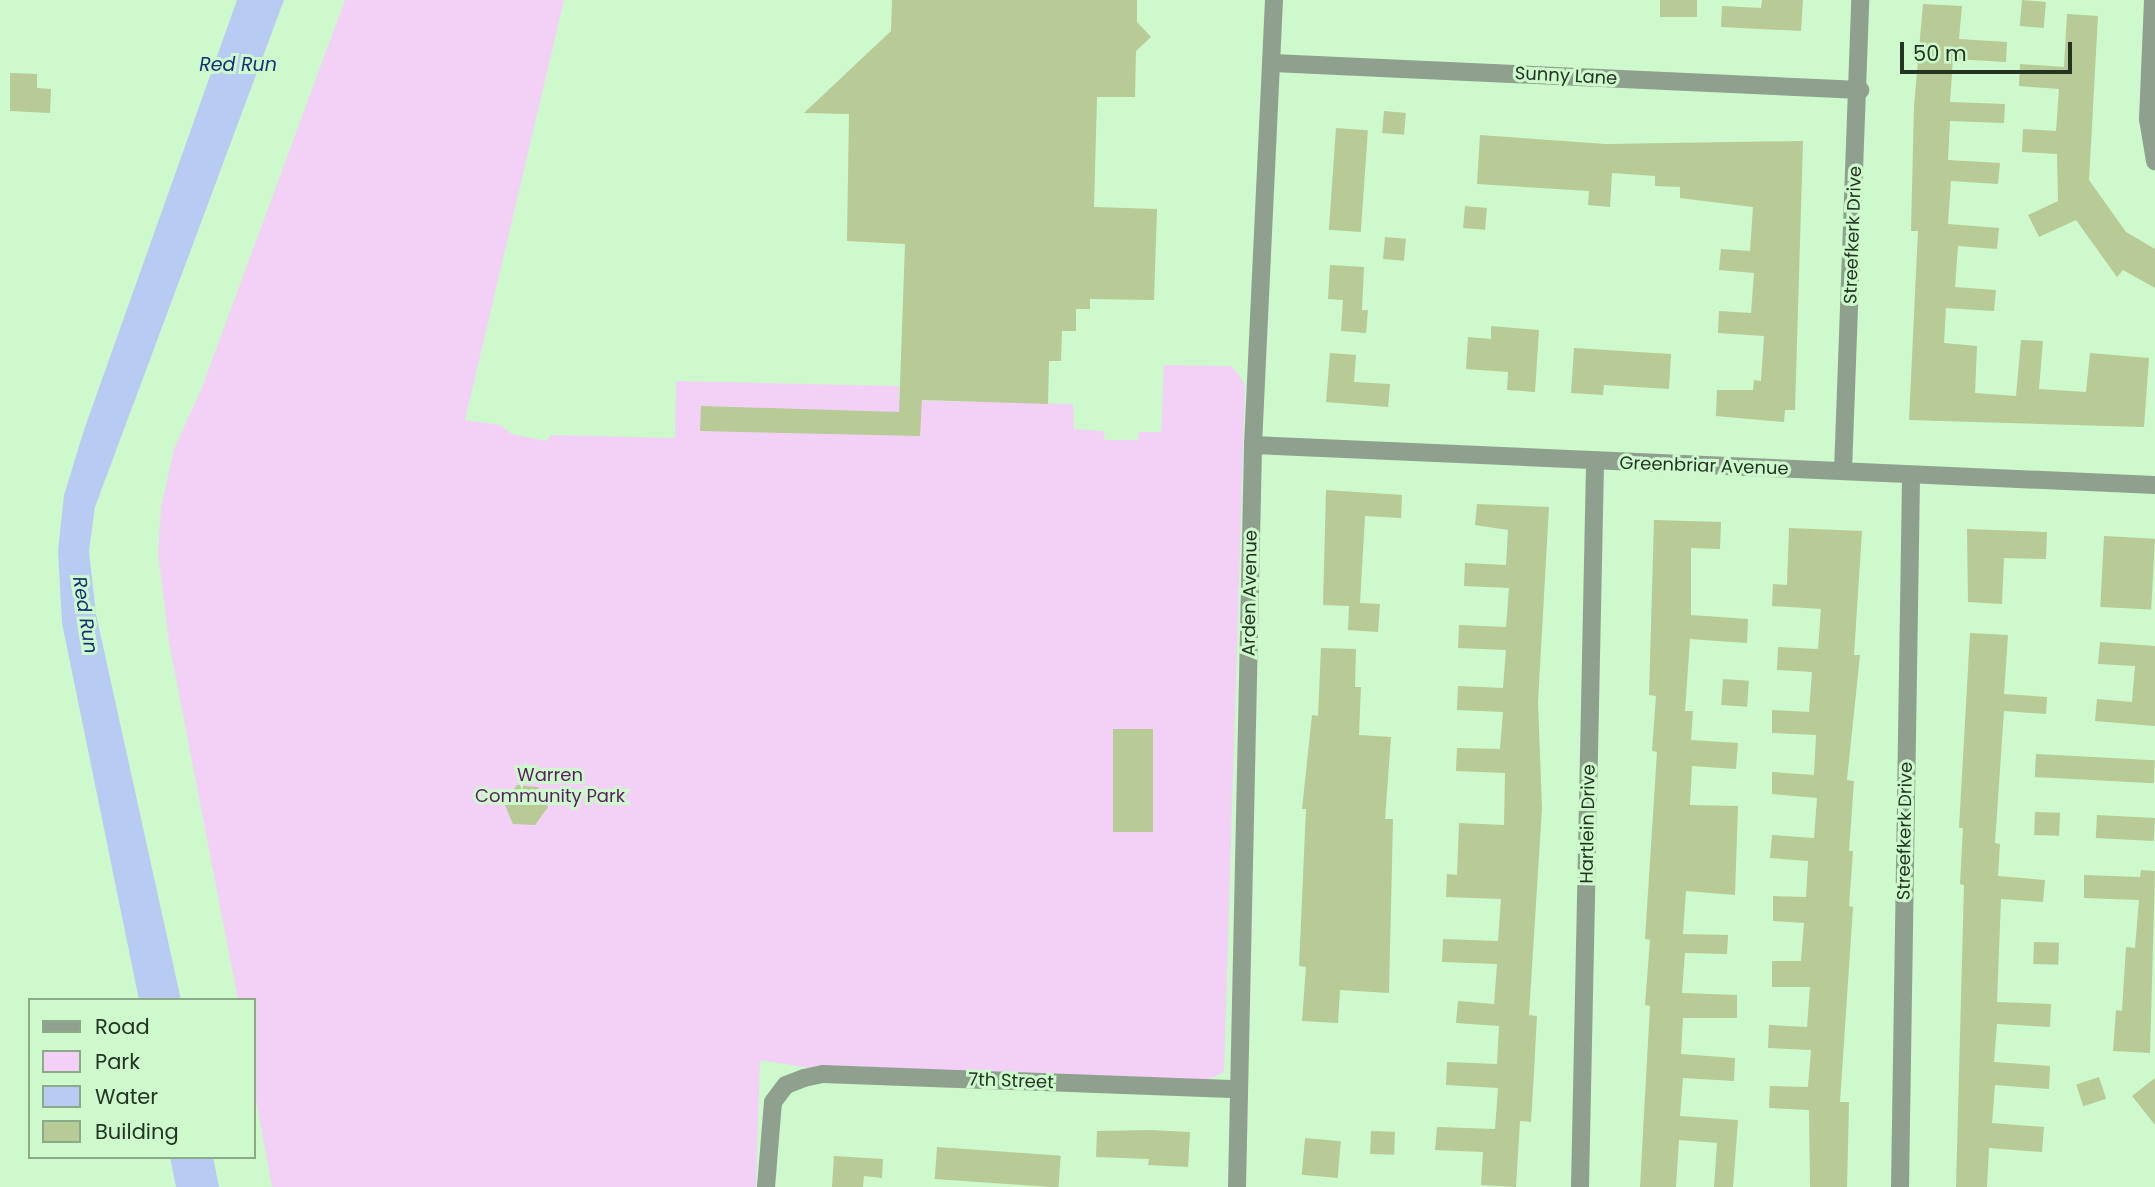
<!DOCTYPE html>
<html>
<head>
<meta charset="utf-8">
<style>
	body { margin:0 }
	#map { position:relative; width:2155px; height:1187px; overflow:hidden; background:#cef9cc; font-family:Poppins,sans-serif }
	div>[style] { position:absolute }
	.green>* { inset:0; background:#f3d1f6 }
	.water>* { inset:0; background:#b8ccf3 }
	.building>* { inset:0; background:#b8ca95; transform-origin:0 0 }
	.street>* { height:18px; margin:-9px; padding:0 9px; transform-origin:9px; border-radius:9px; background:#8fa18e }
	span { translate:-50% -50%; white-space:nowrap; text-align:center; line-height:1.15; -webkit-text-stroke:6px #cef9cc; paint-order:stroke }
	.street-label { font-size:18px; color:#233423 }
	.park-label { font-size:18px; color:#5a1d61 }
	.water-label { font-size:19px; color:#133178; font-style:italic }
	.legend { position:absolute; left:28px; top:998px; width:228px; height:161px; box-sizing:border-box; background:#cef9cc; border:2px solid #8aaa88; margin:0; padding:9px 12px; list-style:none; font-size:21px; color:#233423 }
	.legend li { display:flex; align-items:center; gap:14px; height:35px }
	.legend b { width:35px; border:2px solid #8aaa88 }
	.scale { position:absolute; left:1900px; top:42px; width:172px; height:32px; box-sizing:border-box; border:4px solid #233423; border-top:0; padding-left:9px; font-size:21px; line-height:24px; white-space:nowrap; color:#233423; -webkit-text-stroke:5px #cef9cc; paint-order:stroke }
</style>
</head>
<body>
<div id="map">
	<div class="green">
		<div style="clip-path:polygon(345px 0,564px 0,465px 420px,500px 425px,512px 434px,546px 441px,551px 435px,675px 438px,676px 381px,899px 386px,899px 400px,1073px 404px,1074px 429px,1103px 431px,1105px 440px,1138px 440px,1139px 432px,1161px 432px,1164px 365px,1231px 366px,1240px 376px,1245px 386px,1224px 1072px,1203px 1082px,815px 1069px,760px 1060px,756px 1187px,272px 1187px,254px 1089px,254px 1000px,238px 1000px,169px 642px,158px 553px,161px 507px,174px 449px,201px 390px)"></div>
	</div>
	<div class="water">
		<div style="clip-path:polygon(237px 0,284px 0,95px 507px,89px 551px,96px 614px,181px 1000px,139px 1000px,62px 623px,58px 551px,64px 495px,84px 430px)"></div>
		<div style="clip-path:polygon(170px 1157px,213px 1157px,219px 1187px,176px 1187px)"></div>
	</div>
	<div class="building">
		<div style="clip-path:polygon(892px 0,1137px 0,1137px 22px,1151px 37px,1136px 51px,1135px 97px,1097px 97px,1094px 207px,1157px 209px,1154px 300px,1090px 299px,1090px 309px,1076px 309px,1076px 331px,1062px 331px,1061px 361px,1049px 361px,1048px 404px,922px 400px,920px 436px,700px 431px,701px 406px,899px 412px,905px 244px,847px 241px,849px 114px,804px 113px,891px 31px)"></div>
		<div style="left:1660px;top:0;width:37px;height:17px"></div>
		<div style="clip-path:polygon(1762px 0,1803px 0,1801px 31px,1721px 27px,1722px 6px,1761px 8px)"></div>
		<div style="left:2022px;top:0;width:24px;height:26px;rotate:5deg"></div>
		<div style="clip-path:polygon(1923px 4px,1962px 6px,1959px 39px,2007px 42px,2006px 62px,1953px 59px,1950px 102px,2005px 104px,2004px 123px,1950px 121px,1948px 160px,2000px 163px,1998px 184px,1951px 181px,1948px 224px,1999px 228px,1997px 249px,1958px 246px,1955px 287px,1996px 290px,1994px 311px,1946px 308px,1944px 343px,1977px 346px,1975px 393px,2016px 396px,2021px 340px,2043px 341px,2039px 389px,2086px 392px,2090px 353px,2149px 358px,2144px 427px,1909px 420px,1918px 231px,1911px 231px,1914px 106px)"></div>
		<div style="clip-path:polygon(2067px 14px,2098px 16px,2089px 180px,2126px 232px,2155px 249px,2155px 288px,2123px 270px,2117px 277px,2076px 220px,2039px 237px,2028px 215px,2058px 201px,2057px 154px,2022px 152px,2023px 129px,2056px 131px,2059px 89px,2019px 86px,2020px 64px,2064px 67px)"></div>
		<div style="clip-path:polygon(10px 73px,37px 74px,37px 88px,51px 89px,50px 113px,10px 111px)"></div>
		<div style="left:1384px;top:111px;width:22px;height:22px;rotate:5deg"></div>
		<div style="left:1336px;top:128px;width:32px;height:102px;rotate:4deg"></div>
		<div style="clip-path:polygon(1480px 135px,1606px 144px,1803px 141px,1795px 410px,1785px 410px,1784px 422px,1716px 416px,1717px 390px,1753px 390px,1754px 380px,1761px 381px,1764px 336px,1718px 333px,1719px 311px,1751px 313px,1754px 273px,1719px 270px,1721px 249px,1750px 251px,1753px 207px,1680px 198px,1680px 187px,1655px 186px,1655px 176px,1612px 173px,1610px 207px,1588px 205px,1589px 191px,1477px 184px)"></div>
		<div style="left:1465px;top:206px;width:22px;height:22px;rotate:5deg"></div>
		<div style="left:1385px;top:237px;width:21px;height:22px;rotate:5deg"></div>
		<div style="clip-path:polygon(1330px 265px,1364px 267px,1362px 310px,1368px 310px,1366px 333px,1341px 331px,1343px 300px,1328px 299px)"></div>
		<div style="clip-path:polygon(1491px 326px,1539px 330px,1535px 392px,1507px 390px,1508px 372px,1466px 369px,1468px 337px,1491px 339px)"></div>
		<div style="clip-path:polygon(1574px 348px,1671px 354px,1669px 389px,1604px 385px,1603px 395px,1571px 393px)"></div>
		<div style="clip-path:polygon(1330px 353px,1356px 355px,1354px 382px,1390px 384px,1388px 407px,1326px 402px)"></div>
		<div style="clip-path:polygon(1326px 490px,1402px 495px,1401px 518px,1365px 516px,1360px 603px,1380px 604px,1378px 632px,1348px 630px,1349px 606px,1323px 605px)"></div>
		<div style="clip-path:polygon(1477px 504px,1549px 507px,1538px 702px,1542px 808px,1529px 1015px,1537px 1016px,1534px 1072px,1531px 1122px,1520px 1121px,1516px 1187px,1481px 1185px,1483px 1152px,1435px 1150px,1437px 1127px,1495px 1129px,1498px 1088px,1446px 1085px,1447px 1062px,1497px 1064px,1499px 1026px,1456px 1023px,1458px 1001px,1494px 1004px,1497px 964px,1442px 962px,1443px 939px,1498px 941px,1501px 899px,1446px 897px,1447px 874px,1457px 875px,1459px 823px,1504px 825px,1505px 773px,1456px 771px,1457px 748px,1500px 749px,1503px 712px,1457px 710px,1458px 686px,1503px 688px,1506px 650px,1458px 648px,1459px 625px,1506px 627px,1509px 588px,1464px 586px,1465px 563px,1506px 565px,1508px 530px,1475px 525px)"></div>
		<div style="clip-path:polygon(1654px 520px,1721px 522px,1720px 549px,1691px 548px,1691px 615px,1748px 619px,1747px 643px,1690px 639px,1685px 711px,1693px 711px,1691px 740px,1738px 743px,1736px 769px,1692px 766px,1690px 805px,1738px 806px,1735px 895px,1686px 891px,1683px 934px,1728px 935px,1727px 954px,1685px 953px,1682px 993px,1737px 995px,1737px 1018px,1683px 1018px,1681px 1054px,1735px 1058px,1734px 1081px,1683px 1078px,1680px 1116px,1738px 1120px,1733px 1187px,1714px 1187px,1717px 1143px,1679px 1140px,1676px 1187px,1640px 1187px,1650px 1006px,1645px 1005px,1650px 940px,1645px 939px,1657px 752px,1652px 751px,1656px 696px,1649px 695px)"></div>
		<div style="clip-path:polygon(1789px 528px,1862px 531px,1854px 655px,1860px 655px,1847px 780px,1854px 781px,1849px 851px,1853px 851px,1849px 906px,1853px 907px,1840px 1102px,1849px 1102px,1847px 1187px,1810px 1187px,1809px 1110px,1769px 1108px,1770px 1086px,1808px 1087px,1811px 1050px,1768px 1048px,1769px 1025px,1807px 1027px,1810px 987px,1772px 987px,1772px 961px,1801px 961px,1804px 923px,1773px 921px,1773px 896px,1806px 897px,1808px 861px,1770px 858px,1772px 835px,1814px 838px,1817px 798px,1772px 794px,1772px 772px,1814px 775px,1816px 735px,1772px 733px,1772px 710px,1809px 712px,1812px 672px,1777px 670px,1778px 647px,1818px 649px,1821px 609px,1772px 606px,1773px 584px,1787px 585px)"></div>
		<div style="clip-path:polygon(1967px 529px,2047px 532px,2046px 559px,2004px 558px,2002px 604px,1968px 602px)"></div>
		<div style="left:2104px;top:536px;width:51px;height:71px;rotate:3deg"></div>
		<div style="clip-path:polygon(1970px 633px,2008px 635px,2004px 694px,2047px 697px,2046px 714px,2004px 711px,1995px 843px,2000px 844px,1998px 876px,2045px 880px,2043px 902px,2001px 899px,1997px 1002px,2051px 1004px,2050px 1027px,1997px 1024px,1994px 1062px,2050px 1066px,2049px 1089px,1995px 1085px,1992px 1123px,2044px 1127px,2042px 1152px,1989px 1148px,1987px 1187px,1956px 1187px,1964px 885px,1960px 884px,1963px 828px,1959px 828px)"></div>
		<div style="clip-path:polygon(2100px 642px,2155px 646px,2155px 726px,2095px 721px,2097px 699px,2132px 702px,2135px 666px,2098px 664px)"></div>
		<div style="clip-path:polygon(1321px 648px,1356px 649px,1355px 687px,1361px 687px,1359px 735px,1391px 737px,1385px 819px,1393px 819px,1389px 993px,1340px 990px,1338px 1023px,1302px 1021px,1306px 967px,1299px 966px,1306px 809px,1302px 809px,1312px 715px,1318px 716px)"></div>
		<div style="left:1723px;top:679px;width:26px;height:26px;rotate:4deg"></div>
		<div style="left:1113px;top:729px;width:40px;height:103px"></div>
		<div style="left:2036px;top:754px;width:119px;height:23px;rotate:3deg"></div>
		<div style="clip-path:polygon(517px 785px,538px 787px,548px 807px,535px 825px,513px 824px,504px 803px)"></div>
		<div style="left:2035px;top:812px;width:25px;height:23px;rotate:2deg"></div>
		<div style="left:2097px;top:815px;width:58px;height:23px;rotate:3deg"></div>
		<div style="clip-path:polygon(2141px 870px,2155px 871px,2150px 1053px,2113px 1051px,2116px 1010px,2122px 1011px,2126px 947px,2135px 948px,2139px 900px,2084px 898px,2084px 875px,2140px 877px)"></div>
		<div style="left:2034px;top:942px;width:25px;height:22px;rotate:2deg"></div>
		<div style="left:2099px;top:1077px;width:23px;height:24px;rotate:72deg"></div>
		<div style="clip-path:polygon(2155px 1078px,2155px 1125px,2132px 1096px)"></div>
		<div style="clip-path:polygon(1150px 1130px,1190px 1132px,1188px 1167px,1148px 1165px,1149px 1159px,1096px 1157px,1097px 1131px)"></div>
		<div style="left:1371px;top:1131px;width:24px;height:23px;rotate:2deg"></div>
		<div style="left:1305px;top:1138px;width:36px;height:37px;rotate:5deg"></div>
		<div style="left:937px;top:1147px;width:124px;height:32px;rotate:4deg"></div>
		<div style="clip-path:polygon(834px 1156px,883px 1159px,882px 1178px,864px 1176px,863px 1187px,832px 1187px)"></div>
	</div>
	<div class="street">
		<div style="left:2153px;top:0;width:119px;rotate:92.4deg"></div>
		<div style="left:2148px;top:119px;width:43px;rotate:80.5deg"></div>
		<div style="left:1273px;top:63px;width:588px;rotate:2.63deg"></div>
		<div style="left:1253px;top:445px;width:903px;rotate:2.54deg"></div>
		<div style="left:1843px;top:471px;width:471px;rotate:-87.9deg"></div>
		<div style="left:766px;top:1187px;width:85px;rotate:-85.3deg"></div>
		<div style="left:773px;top:1102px;width:21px;rotate:-53deg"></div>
		<div style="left:786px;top:1085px;width:19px;rotate:-21deg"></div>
		<div style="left:804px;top:1078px;width:19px;rotate:-12deg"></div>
		<div style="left:823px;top:1074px;width:415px;rotate:2.1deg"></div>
		<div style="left:1237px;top:1187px;width:742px;rotate:-88.76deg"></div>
		<div style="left:1253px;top:445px;width:445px;rotate:-87.3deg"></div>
		<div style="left:1580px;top:1187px;width:725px;rotate:-88.81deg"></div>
		<div style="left:1900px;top:1187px;width:712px;rotate:-89.11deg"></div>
	</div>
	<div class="street-label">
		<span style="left:1566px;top:76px;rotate:3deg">Sunny Lane</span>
		<span style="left:1853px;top:235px;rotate:-88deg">Streefkerk Drive</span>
		<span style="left:1704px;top:466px;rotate:2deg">Greenbriar Avenue</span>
		<span style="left:1250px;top:593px;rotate:-89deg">Arden Avenue</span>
		<span style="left:1588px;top:824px;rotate:-89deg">Hartlein Drive</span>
		<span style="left:1905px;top:831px;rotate:-89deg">Streefkerk Drive</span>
		<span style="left:1011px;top:1081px;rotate:2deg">7th Street</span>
	</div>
	<div class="park-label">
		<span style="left:550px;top:786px">Warren<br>Community Park</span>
	</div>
	<div class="water-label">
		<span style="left:238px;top:65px">Red Run</span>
		<span style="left:85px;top:615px;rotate:81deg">Red Run</span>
	</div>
	<ul class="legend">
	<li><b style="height:9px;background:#8fa18e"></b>Road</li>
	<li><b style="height:19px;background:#f3d1f6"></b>Park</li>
	<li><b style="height:19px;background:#b8ccf3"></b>Water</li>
	<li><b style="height:19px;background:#b8ca95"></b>Building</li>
	</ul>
	<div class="scale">50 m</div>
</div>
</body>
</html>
